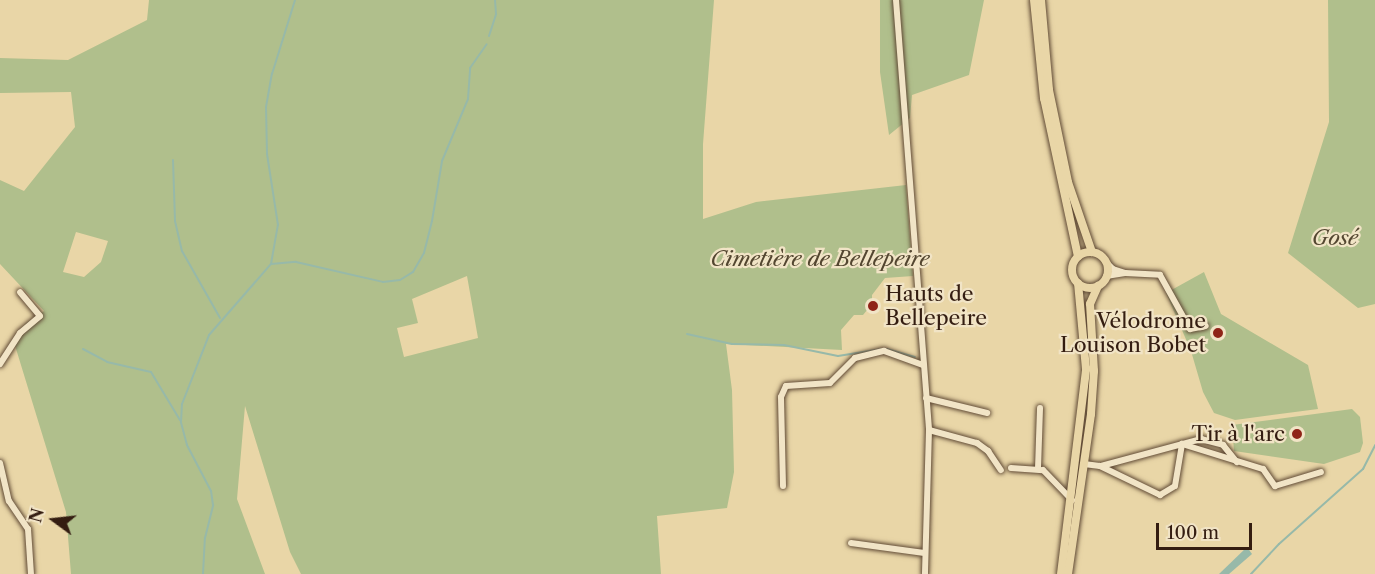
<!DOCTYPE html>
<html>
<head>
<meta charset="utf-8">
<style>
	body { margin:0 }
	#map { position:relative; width:1375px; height:574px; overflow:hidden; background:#e9d6a7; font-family:"Libre Caslon Text",serif }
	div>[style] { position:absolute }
	.green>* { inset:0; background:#b0bf8c }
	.water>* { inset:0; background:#97b9a9 }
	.stream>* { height:2px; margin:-1px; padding:0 1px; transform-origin:1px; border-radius:1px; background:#97b9a9 }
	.roads { filter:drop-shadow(0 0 2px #614b36) drop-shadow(0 0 2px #614b36) }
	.minor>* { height:6px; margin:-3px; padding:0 3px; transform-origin:3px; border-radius:3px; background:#f1e4c6 }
	.major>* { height:8px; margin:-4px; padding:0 4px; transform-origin:4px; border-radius:4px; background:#e9d6a7 }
	.major>.ring { margin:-4px; padding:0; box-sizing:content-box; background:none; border:8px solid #e9d6a7; border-radius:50% }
	.dots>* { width:16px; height:16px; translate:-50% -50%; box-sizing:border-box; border:3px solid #f1e4c6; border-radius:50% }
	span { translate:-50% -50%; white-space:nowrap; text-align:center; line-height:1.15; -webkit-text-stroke:4.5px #f1e4c6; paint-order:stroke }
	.park-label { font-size:21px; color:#534630; font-style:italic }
	.poi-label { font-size:21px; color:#341d11 }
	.left { translate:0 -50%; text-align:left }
	.right { translate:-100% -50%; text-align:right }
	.north { position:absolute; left:24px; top:490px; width:60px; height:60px; -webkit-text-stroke:4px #f1e4c6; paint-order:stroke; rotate:285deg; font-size:16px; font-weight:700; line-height:24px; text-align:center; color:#341d11 }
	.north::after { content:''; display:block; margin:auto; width:21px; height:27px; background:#341d11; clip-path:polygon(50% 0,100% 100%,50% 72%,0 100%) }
	.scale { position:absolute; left:1156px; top:523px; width:96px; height:27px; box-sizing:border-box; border:3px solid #341d11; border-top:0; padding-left:8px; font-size:18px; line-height:21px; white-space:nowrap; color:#341d11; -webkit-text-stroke:4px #f1e4c6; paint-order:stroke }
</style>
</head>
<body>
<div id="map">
	<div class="green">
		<div style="clip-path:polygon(evenodd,149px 0,714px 0,703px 144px,703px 219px,756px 202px,906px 185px,913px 276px,885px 278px,872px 295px,872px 304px,863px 315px,854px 315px,841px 330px,842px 350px,726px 344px,732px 390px,734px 472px,727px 508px,657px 516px,661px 574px,301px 574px,290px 552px,245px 406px,237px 499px,265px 574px,71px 574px,66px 512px,13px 339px,26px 323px,44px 311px,0 264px,0 180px,24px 191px,75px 127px,71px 92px,0 93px,0 58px,68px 60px,147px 20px,149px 0,76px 232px,108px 241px,101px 262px,84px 277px,63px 272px,76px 232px,149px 0,467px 276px,478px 338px,404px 357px,397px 328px,418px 323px,412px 299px,467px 276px)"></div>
		<div style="clip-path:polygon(880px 0,984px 0,969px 75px,912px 95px,910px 118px,889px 135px,880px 72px)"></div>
		<div style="clip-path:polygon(1328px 0,1375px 0,1375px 304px,1358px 308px,1288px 253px,1329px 122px)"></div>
		<div style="clip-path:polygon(1204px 272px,1221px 314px,1308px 365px,1318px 409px,1235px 420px,1214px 413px,1203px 392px,1191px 351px,1166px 293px)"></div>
		<div style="clip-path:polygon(1352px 409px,1360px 417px,1363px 443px,1360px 452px,1324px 464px,1234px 451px,1232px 425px)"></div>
	</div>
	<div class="water">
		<div style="clip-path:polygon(1247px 547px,1252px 554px,1229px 574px,1219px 574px)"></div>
	</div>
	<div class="stream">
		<div style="left:489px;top:36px;width:23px;rotate:-72deg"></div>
		<div style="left:496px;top:14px;width:14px;rotate:-94deg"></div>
		<div style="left:173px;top:160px;width:61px;rotate:88.1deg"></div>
		<div style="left:175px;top:221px;width:31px;rotate:77deg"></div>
		<div style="left:182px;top:251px;width:77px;rotate:60.4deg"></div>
		<div style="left:271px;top:264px;width:40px;rotate:-80deg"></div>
		<div style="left:278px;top:225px;width:72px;rotate:-98.8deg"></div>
		<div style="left:267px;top:154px;width:47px;rotate:-91.2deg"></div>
		<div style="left:266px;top:107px;width:34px;rotate:-80deg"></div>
		<div style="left:272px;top:74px;width:77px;rotate:-72.7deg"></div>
		<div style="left:687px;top:334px;width:46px;rotate:12.5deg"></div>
		<div style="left:732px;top:344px;width:52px;rotate:1.1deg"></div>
		<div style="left:784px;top:345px;width:55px;rotate:11.5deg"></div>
		<div style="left:838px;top:356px;width:44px;rotate:-9.2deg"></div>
		<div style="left:83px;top:349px;width:27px;rotate:28deg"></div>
		<div style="left:107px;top:362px;width:45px;rotate:12.8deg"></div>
		<div style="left:151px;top:372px;width:56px;rotate:58.9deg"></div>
		<div style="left:887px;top:349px;width:29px;rotate:16deg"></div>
		<div style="left:203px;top:574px;width:36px;rotate:-87deg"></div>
		<div style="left:205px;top:538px;width:34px;rotate:-76deg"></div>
		<div style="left:213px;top:505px;width:14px;rotate:-98deg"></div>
		<div style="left:211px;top:491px;width:52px;rotate:-117.6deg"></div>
		<div style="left:187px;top:445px;width:24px;rotate:-105deg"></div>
		<div style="left:181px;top:422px;width:18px;rotate:-87deg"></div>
		<div style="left:182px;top:404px;width:74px;rotate:-68.6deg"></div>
		<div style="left:209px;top:335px;width:94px;rotate:-48.9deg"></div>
		<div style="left:271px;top:264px;width:25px;rotate:-5deg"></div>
		<div style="left:296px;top:262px;width:89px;rotate:12.9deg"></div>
		<div style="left:383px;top:282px;width:17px;rotate:-7deg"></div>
		<div style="left:400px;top:280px;width:15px;rotate:-32deg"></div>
		<div style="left:413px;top:272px;width:22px;rotate:-60deg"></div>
		<div style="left:424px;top:253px;width:33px;rotate:-76deg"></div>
		<div style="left:432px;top:221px;width:61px;rotate:-80.5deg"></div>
		<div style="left:442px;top:161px;width:67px;rotate:-67.2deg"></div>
		<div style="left:468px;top:99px;width:31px;rotate:-86deg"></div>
		<div style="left:470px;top:68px;width:29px;rotate:-55deg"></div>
		<div style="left:1251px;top:574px;width:41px;rotate:-47deg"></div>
		<div style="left:1279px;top:544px;width:113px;rotate:-41.8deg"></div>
		<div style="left:1363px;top:469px;width:27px;rotate:-63deg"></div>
	</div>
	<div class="roads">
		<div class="minor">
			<div style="left:896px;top:0;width:431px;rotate:85.6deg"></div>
			<div style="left:929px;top:430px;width:144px;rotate:91.6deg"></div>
			<div style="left:1105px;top:261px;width:11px;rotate:45deg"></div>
			<div style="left:1113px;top:269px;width:13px;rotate:18deg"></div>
			<div style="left:1125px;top:273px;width:19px;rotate:171deg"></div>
			<div style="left:1125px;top:273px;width:35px;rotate:3deg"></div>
			<div style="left:1160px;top:275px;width:62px;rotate:60.9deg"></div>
			<div style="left:1190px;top:329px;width:16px;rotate:-11deg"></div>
			<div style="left:0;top:364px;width:37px;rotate:-57deg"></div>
			<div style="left:20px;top:333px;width:26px;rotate:-40deg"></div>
			<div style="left:40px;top:316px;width:31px;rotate:-130deg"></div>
			<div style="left:926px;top:398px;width:63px;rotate:13.8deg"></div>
			<div style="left:929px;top:430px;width:50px;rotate:15.2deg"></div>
			<div style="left:977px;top:443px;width:14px;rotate:36deg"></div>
			<div style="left:988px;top:451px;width:23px;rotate:56deg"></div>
			<div style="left:0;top:463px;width:39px;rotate:77deg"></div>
			<div style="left:9px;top:501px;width:34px;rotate:56deg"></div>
			<div style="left:28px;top:529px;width:45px;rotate:86.2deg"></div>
			<div style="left:1084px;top:464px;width:16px;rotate:7deg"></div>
			<div style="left:1100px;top:466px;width:67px;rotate:25.8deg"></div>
			<div style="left:1160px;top:495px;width:17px;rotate:-31deg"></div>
			<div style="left:1175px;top:486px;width:43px;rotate:-80.5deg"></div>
			<div style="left:1182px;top:444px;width:85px;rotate:17.2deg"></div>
			<div style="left:1263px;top:469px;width:21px;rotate:55deg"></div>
			<div style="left:1275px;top:486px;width:48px;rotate:-16.9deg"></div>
			<div style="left:1101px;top:466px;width:104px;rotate:-15.1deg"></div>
			<div style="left:1201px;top:439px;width:23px;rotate:15deg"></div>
			<div style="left:1223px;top:445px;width:22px;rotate:51deg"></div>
			<div style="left:1011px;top:468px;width:32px;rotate:4deg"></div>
			<div style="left:1043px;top:470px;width:42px;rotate:46deg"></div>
			<div style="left:1038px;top:469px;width:61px;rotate:-88.1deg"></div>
			<div style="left:783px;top:486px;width:89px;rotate:-91.3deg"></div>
			<div style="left:781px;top:397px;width:12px;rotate:-66deg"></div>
			<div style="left:786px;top:386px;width:44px;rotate:-3.9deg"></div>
			<div style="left:830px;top:383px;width:35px;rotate:-45deg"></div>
			<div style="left:855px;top:358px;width:30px;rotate:-14deg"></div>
			<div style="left:884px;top:351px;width:41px;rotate:19.7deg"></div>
			<div style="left:851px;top:543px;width:74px;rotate:7.8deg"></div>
		</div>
		<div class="major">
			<div style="left:1034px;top:0;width:99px;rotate:84.2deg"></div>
			<div style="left:1044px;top:98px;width:162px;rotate:77.9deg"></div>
			<div style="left:1041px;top:0;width:90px;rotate:84.9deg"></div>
			<div style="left:1049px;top:90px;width:94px;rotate:78.3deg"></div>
			<div style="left:1068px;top:182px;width:74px;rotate:71.1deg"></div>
			<div class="ring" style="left:1072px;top:252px;width:28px;height:28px"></div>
			<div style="left:1061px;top:574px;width:207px;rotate:-83deg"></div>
			<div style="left:1086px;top:369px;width:86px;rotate:-95.3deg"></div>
			<div style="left:1068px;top:574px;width:162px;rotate:-81.8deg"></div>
			<div style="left:1091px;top:414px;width:43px;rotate:-86deg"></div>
			<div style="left:1094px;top:371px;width:67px;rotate:-93.4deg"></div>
			<div style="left:1090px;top:304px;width:20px;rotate:-66deg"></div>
		</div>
	</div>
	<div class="dots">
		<div style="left:873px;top:306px;background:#8f2418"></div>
		<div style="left:1218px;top:333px;background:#8f2418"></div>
		<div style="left:1297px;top:434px;background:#8f2418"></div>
	</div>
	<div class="park-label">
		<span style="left:1335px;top:238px">Gosé</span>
		<span style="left:820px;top:259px">Cimetière de Bellepeire</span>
	</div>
	<div class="poi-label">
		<span class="left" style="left:885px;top:306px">Hauts de<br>Bellepeire</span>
		<span class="right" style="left:1206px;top:333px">Vélodrome<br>Louison Bobet</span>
		<span class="right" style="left:1285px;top:434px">Tir à l'arc</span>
	</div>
	<div class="north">N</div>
	<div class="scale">100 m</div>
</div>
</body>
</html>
